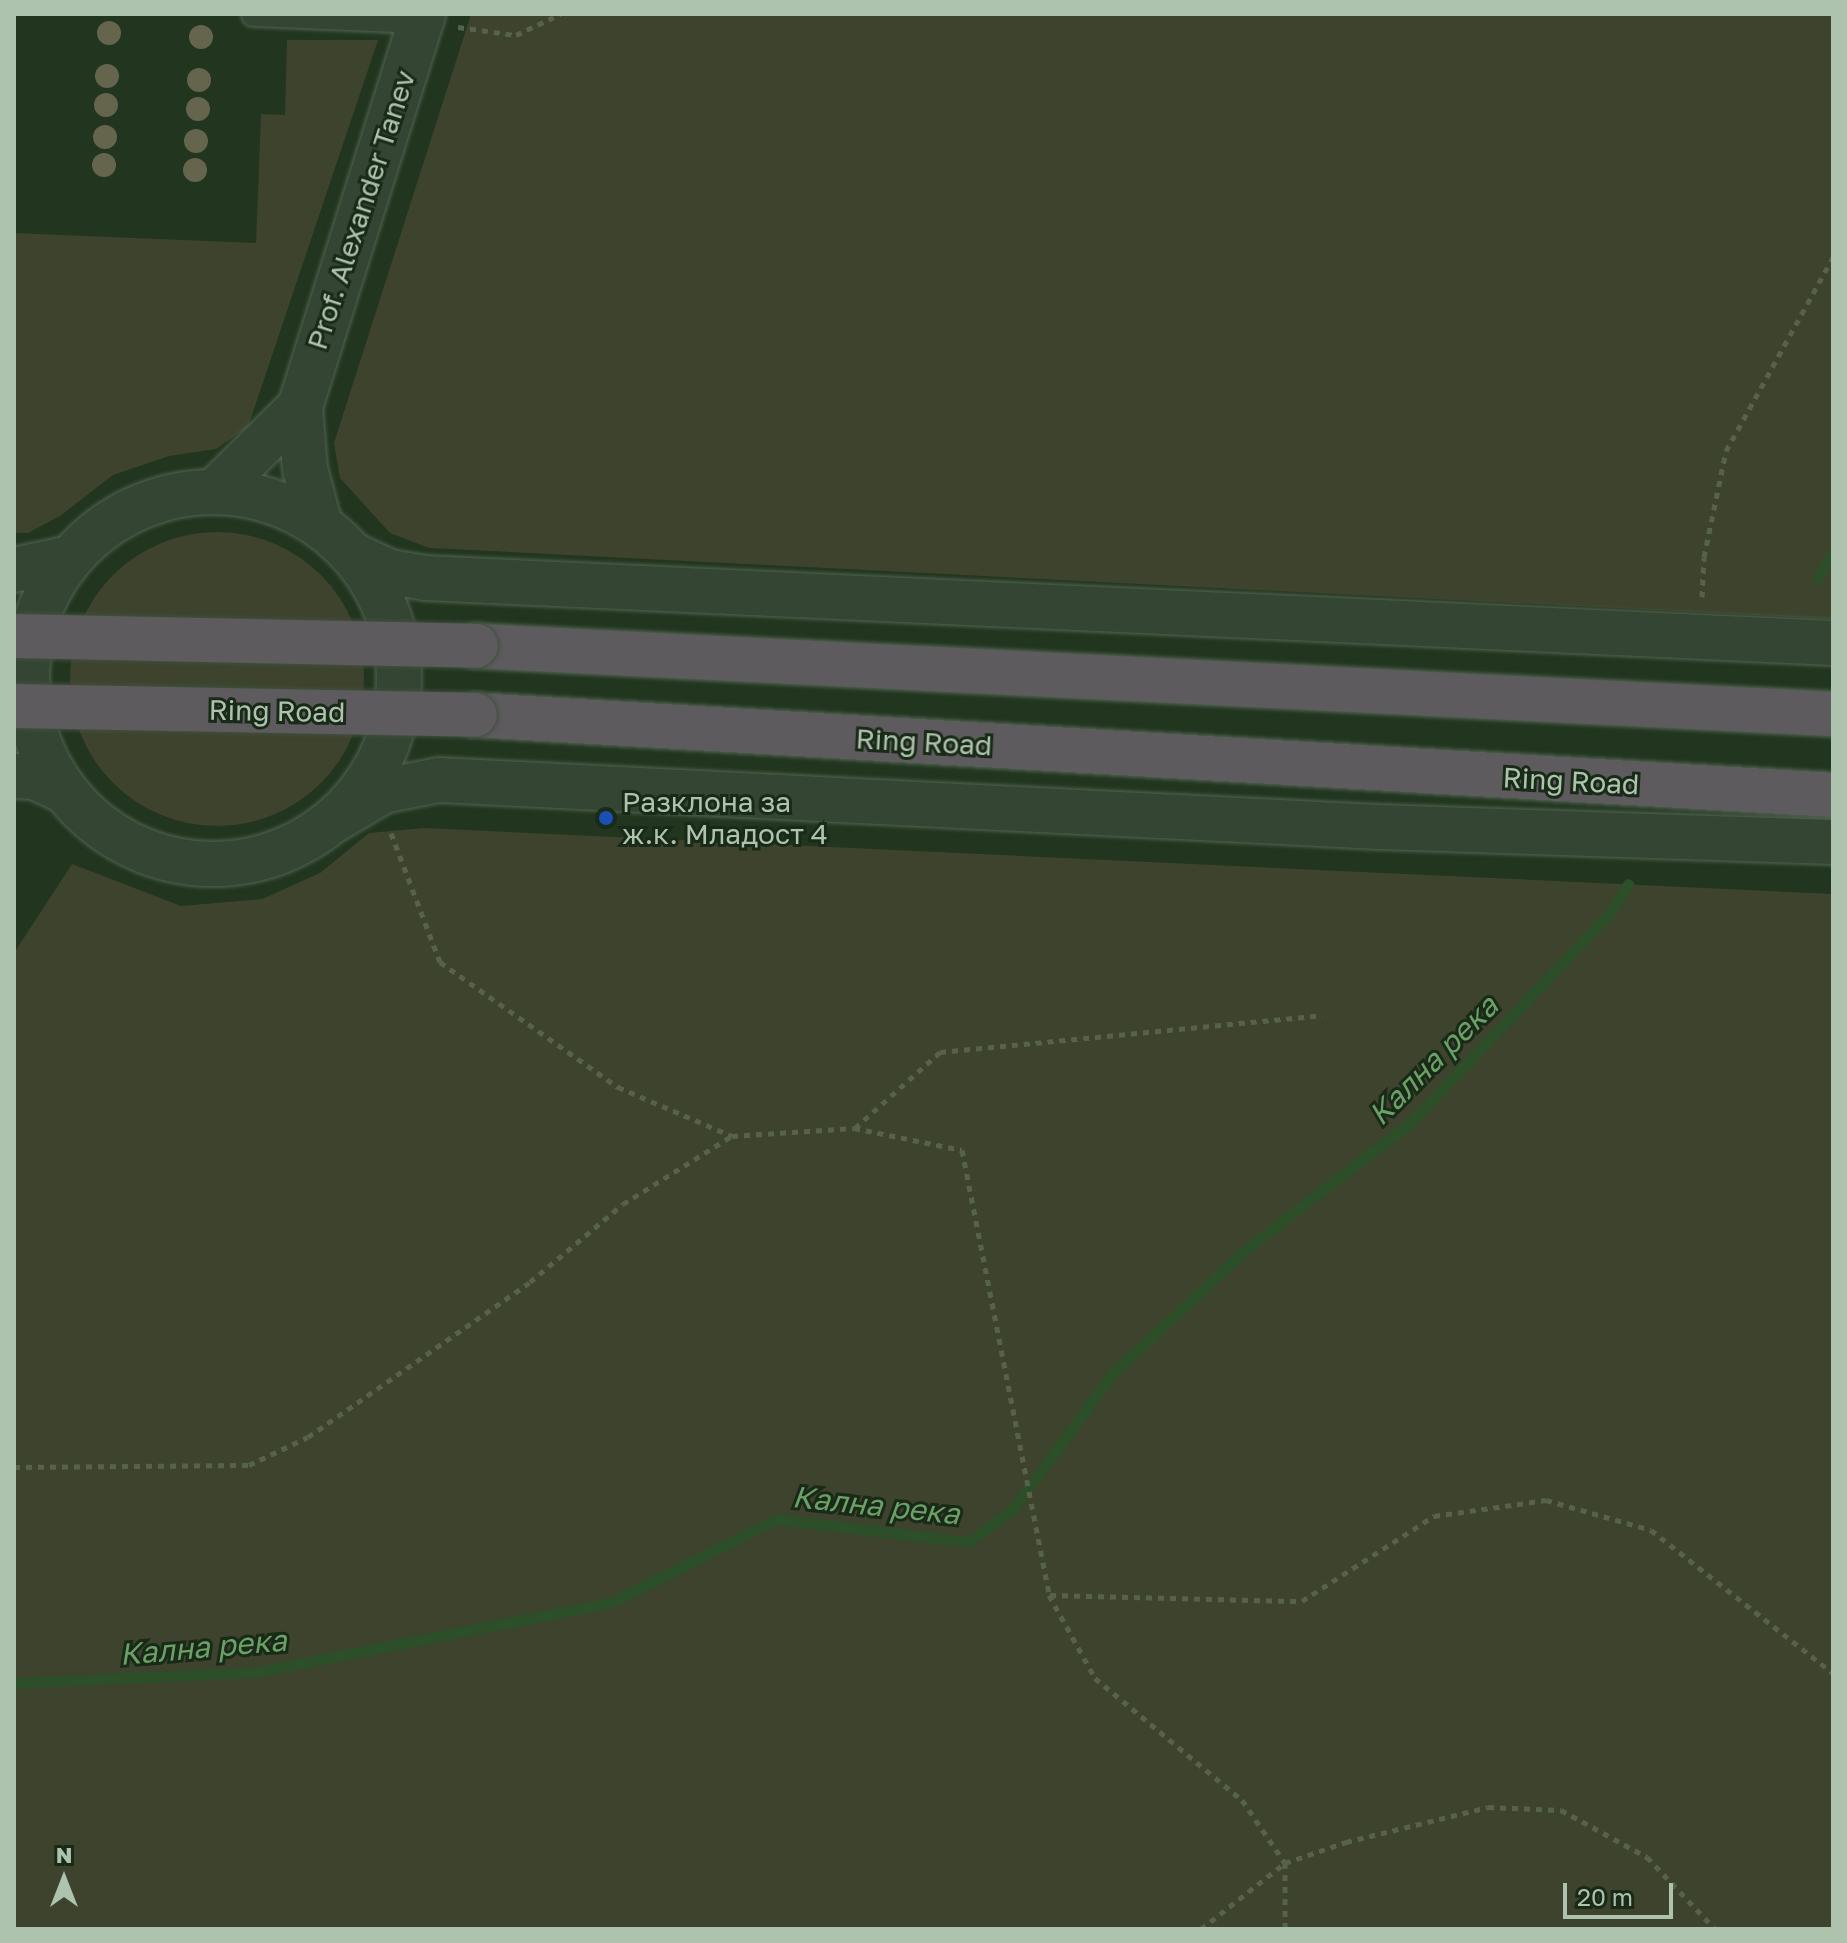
<!DOCTYPE html>
<html>
<head>
<meta charset="utf-8">
<style>
	body { margin:0 }
	#map { position:relative; width:1847px; height:1943px; overflow:hidden; background:#21351f; font-family:"Golos Text",sans-serif }
	div>[style] { position:absolute }
	.green>* { inset:0; background:#3e432d }
	.round { border-radius:50% }
	.stream>* { height:11px; margin:-5.5px; padding:0 5.5px; transform-origin:5.5px; border-radius:5.5px; background:#2c4e29 }
	.path>* { height:5px; margin-top:-2.5px; transform-origin:0; background:repeating-linear-gradient(90deg,#56624c 0 6px,transparent 0 12px) }
	.roads { filter:drop-shadow(0 0 2px #516450) drop-shadow(0 0 2px #516450) }
	.service>* { height:22px; margin:-11px; padding:0 11px; transform-origin:11px; border-radius:11px; background:#344633 }
	.minor>* { height:44px; margin:-22px; padding:0 22px; transform-origin:22px; border-radius:22px; background:#344633 }
	.tertiary>* { height:44px; margin:-22px; padding:0 22px; transform-origin:22px; border-radius:22px; background:#344633 }
	.tertiary>.ring { margin:-22px; padding:0; box-sizing:content-box; background:none; border:44px solid #344633; border-radius:50% }
	.trunk>* { height:44px; margin:-22px; padding:0 22px; transform-origin:22px; border-radius:22px; background:#5e5b5e }
	.bridges { filter:drop-shadow(0 0 2px #3f503d) drop-shadow(0 0 2px #3f503d) }
	.trunk-bridge>* { height:44px; margin:-22px; padding:0 22px; transform-origin:22px; border-radius:22px; background:#5e5b5e }
	.trees>* { width:24px; height:24px; margin:-12px; border-radius:50%; background:#65654e }
	.dots>* { width:22px; height:22px; translate:-50% -50%; box-sizing:border-box; border:4px solid #1a2a18; border-radius:50% }
	span { translate:-50% -50%; white-space:nowrap; text-align:center; line-height:1.15; -webkit-text-stroke:6px #1a2a18; paint-order:stroke }
	.street-label { font-size:28px; color:#adc3ad }
	.poi-label { font-size:28px; color:#adc3ad }
	.left { translate:0 -50%; text-align:left }
	.water-label { font-size:30px; color:#6ba166; font-style:italic }
	.frame { position:absolute; inset:0; border:16px solid #adc3ad; pointer-events:none }
	.north { position:absolute; left:24px; top:1839px; width:80px; height:80px; -webkit-text-stroke:6px #1a2a18; paint-order:stroke; rotate:0deg; font-size:22px; font-weight:700; line-height:32px; text-align:center; color:#adc3ad }
	.north::after { content:''; display:block; margin:auto; width:28px; height:36px; background:#adc3ad; clip-path:polygon(50% 0,100% 100%,50% 72%,0 100%) }
	.scale { position:absolute; left:1563px; top:1883px; width:110px; height:36px; box-sizing:border-box; border:4px solid #adc3ad; border-top:0; padding-left:10px; font-size:24px; line-height:28px; white-space:nowrap; color:#adc3ad; -webkit-text-stroke:6px #1a2a18; paint-order:stroke }
</style>
</head>
<body>
<div id="map">
	<div class="green">
		<div style="clip-path:polygon(471px 14px,1833px 14px,1833px 619px,429px 548px,390px 533px,340px 478px,334px 443px)"></div>
		<div style="clip-path:polygon(287px 40px,378px 40px,248px 427px,216px 449px,169px 456px,113px 475px,60px 516px,28px 533px,14px 533px,14px 233px,256px 243px,261px 114px,285px 115px)"></div>
		<div class="round" style="left:70px;top:532px;width:294px;height:294px"></div>
		<div style="clip-path:polygon(424px 828px,1833px 894px,1833px 1929px,14px 1929px,14px 953px,72px 864px,181px 906px,262px 899px,320px 873px,369px 833px)"></div>
	</div>
	<div class="stream">
		<div style="left:1818px;top:578px;width:30px;rotate:-60deg"></div>
		<div style="left:14px;top:1683px;width:243px;rotate:-2.6deg"></div>
		<div style="left:257px;top:1672px;width:360px;rotate:-11.1deg"></div>
		<div style="left:610px;top:1603px;width:187px;rotate:-26.7deg"></div>
		<div style="left:777px;top:1519px;width:192px;rotate:6.9deg"></div>
		<div style="left:968px;top:1542px;width:56px;rotate:-36.3deg"></div>
		<div style="left:1013px;top:1509px;width:169px;rotate:-53.7deg"></div>
		<div style="left:1113px;top:1373px;width:185px;rotate:-42.8deg"></div>
		<div style="left:1249px;top:1247px;width:203px;rotate:-37.6deg"></div>
		<div style="left:1410px;top:1123px;width:290px;rotate:-46.4deg"></div>
		<div style="left:1610px;top:913px;width:34px;rotate:-58deg"></div>
	</div>
	<div class="path">
		<div style="left:458px;top:27px;width:59px;rotate:7.9deg"></div>
		<div style="left:516px;top:35px;width:49px;rotate:-25.5deg"></div>
		<div style="left:1702px;top:597px;width:40px;rotate:-87.1deg"></div>
		<div style="left:1704px;top:557px;width:108px;rotate:-78.3deg"></div>
		<div style="left:1726px;top:451px;width:222px;rotate:-61.1deg"></div>
		<div style="left:391px;top:833px;width:138px;rotate:69.2deg"></div>
		<div style="left:440px;top:962px;width:218px;rotate:35.1deg"></div>
		<div style="left:618px;top:1087px;width:124px;rotate:23.3deg"></div>
		<div style="left:732px;top:1136px;width:122px;rotate:-3.8deg"></div>
		<div style="left:854px;top:1128px;width:110px;rotate:11.5deg"></div>
		<div style="left:962px;top:1150px;width:453px;rotate:78.9deg"></div>
		<div style="left:1049px;top:1595px;width:95px;rotate:61deg"></div>
		<div style="left:1095px;top:1678px;width:191px;rotate:39.7deg"></div>
		<div style="left:1242px;top:1800px;width:76px;rotate:55.7deg"></div>
		<div style="left:1285px;top:1863px;width:66px;rotate:90deg"></div>
		<div style="left:855px;top:1128px;width:114px;rotate:-41.8deg"></div>
		<div style="left:940px;top:1052px;width:384px;rotate:-5.5deg"></div>
		<div style="left:14px;top:1467px;width:235px;rotate:-0.5deg"></div>
		<div style="left:249px;top:1465px;width:65px;rotate:-25.4deg"></div>
		<div style="left:308px;top:1437px;width:271px;rotate:-34.9deg"></div>
		<div style="left:530px;top:1282px;width:121px;rotate:-40deg"></div>
		<div style="left:623px;top:1204px;width:128px;rotate:-32deg"></div>
		<div style="left:1050px;top:1595px;width:252px;rotate:1.4deg"></div>
		<div style="left:1302px;top:1601px;width:157px;rotate:-32.8deg"></div>
		<div style="left:1434px;top:1516px;width:113px;rotate:-8.1deg"></div>
		<div style="left:1546px;top:1500px;width:109px;rotate:15.9deg"></div>
		<div style="left:1651px;top:1530px;width:231px;rotate:38.2deg"></div>
		<div style="left:1201px;top:1929px;width:107px;rotate:-38.2deg"></div>
		<div style="left:1285px;top:1863px;width:65px;rotate:-19deg"></div>
		<div style="left:1346px;top:1842px;width:146px;rotate:-13.8deg"></div>
		<div style="left:1488px;top:1807px;width:73px;rotate:2.4deg"></div>
		<div style="left:1561px;top:1810px;width:98px;rotate:28.7deg"></div>
		<div style="left:1647px;top:1857px;width:99px;rotate:46.6deg"></div>
	</div>
	<div class="roads">
		<div class="service">
			<div style="left:253px;top:15px;width:168px;rotate:2.4deg"></div>
		</div>
		<div class="minor">
			<div style="left:355px;top:556px;width:38px;rotate:25deg"></div>
			<div style="left:389px;top:572px;width:36px;rotate:9deg"></div>
			<div style="left:425px;top:578px;width:1409px;rotate:2.64deg"></div>
			<div style="left:14px;top:570px;width:57px;rotate:-12.1deg"></div>
			<div style="left:14px;top:776px;width:20px;rotate:3deg"></div>
			<div style="left:34px;top:777px;width:34px;rotate:24deg"></div>
			<div style="left:334px;top:820px;width:57px;rotate:-30.6deg"></div>
			<div style="left:383px;top:791px;width:57px;rotate:-11.1deg"></div>
			<div style="left:439px;top:780px;width:941px;rotate:2.86deg"></div>
			<div style="left:1379px;top:827px;width:454px;rotate:1.9deg"></div>
		</div>
		<div class="tertiary">
			<div style="left:214px;top:492px;width:121px;rotate:-44.7deg"></div>
			<div class="ring" style="left:27px;top:492px;width:328px;height:328px"></div>
			<div style="left:320px;top:525px;width:58px;rotate:-105deg"></div>
			<div style="left:305px;top:469px;width:62px;rotate:-94.6deg"></div>
			<div style="left:300px;top:407px;width:412px;rotate:-72.6deg"></div>
		</div>
		<div class="trunk">
			<div style="left:476px;top:646px;width:1359px;rotate:2.87deg"></div>
			<div style="left:475px;top:715px;width:1360px;rotate:3.37deg"></div>
		</div>
	</div>
	<div class="bridges">
		<div class="trunk-bridge">
			<div style="left:14px;top:636px;width:462px;rotate:1.2deg"></div>
			<div style="left:14px;top:706px;width:461px;rotate:1.1deg"></div>
		</div>
	</div>
	<div class="trees">
		<div style="left:109px;top:33px"></div>
		<div style="left:201px;top:37px"></div>
		<div style="left:107px;top:76px"></div>
		<div style="left:199px;top:80px"></div>
		<div style="left:106px;top:105px"></div>
		<div style="left:198px;top:109px"></div>
		<div style="left:105px;top:137px"></div>
		<div style="left:196px;top:141px"></div>
		<div style="left:104px;top:165px"></div>
		<div style="left:195px;top:170px"></div>
	</div>
	<div class="dots">
		<div style="left:606px;top:818px;background:#1a4fb4"></div>
	</div>
	<div class="street-label">
		<span style="left:361px;top:210px;rotate:-72deg">Prof. Alexander Tanev</span>
		<span style="left:277px;top:711px;rotate:1deg">Ring Road</span>
		<span style="left:924px;top:742px;rotate:3deg">Ring Road</span>
		<span style="left:1571px;top:781px;rotate:3deg">Ring Road</span>
	</div>
	<div class="poi-label">
		<span class="left" style="left:622px;top:818px">Разклона за<br>ж.к. Младост 4</span>
	</div>
	<div class="water-label">
		<span style="left:1433px;top:1060px;rotate:-45deg">Кална река</span>
		<span style="left:876px;top:1505px;rotate:6deg">Кална река</span>
		<span style="left:203px;top:1647px;rotate:-5deg">Кална река</span>
	</div>
	<div class="frame"></div>
	<div class="north">N</div>
	<div class="scale">20 m</div>
</div>
</body>
</html>
